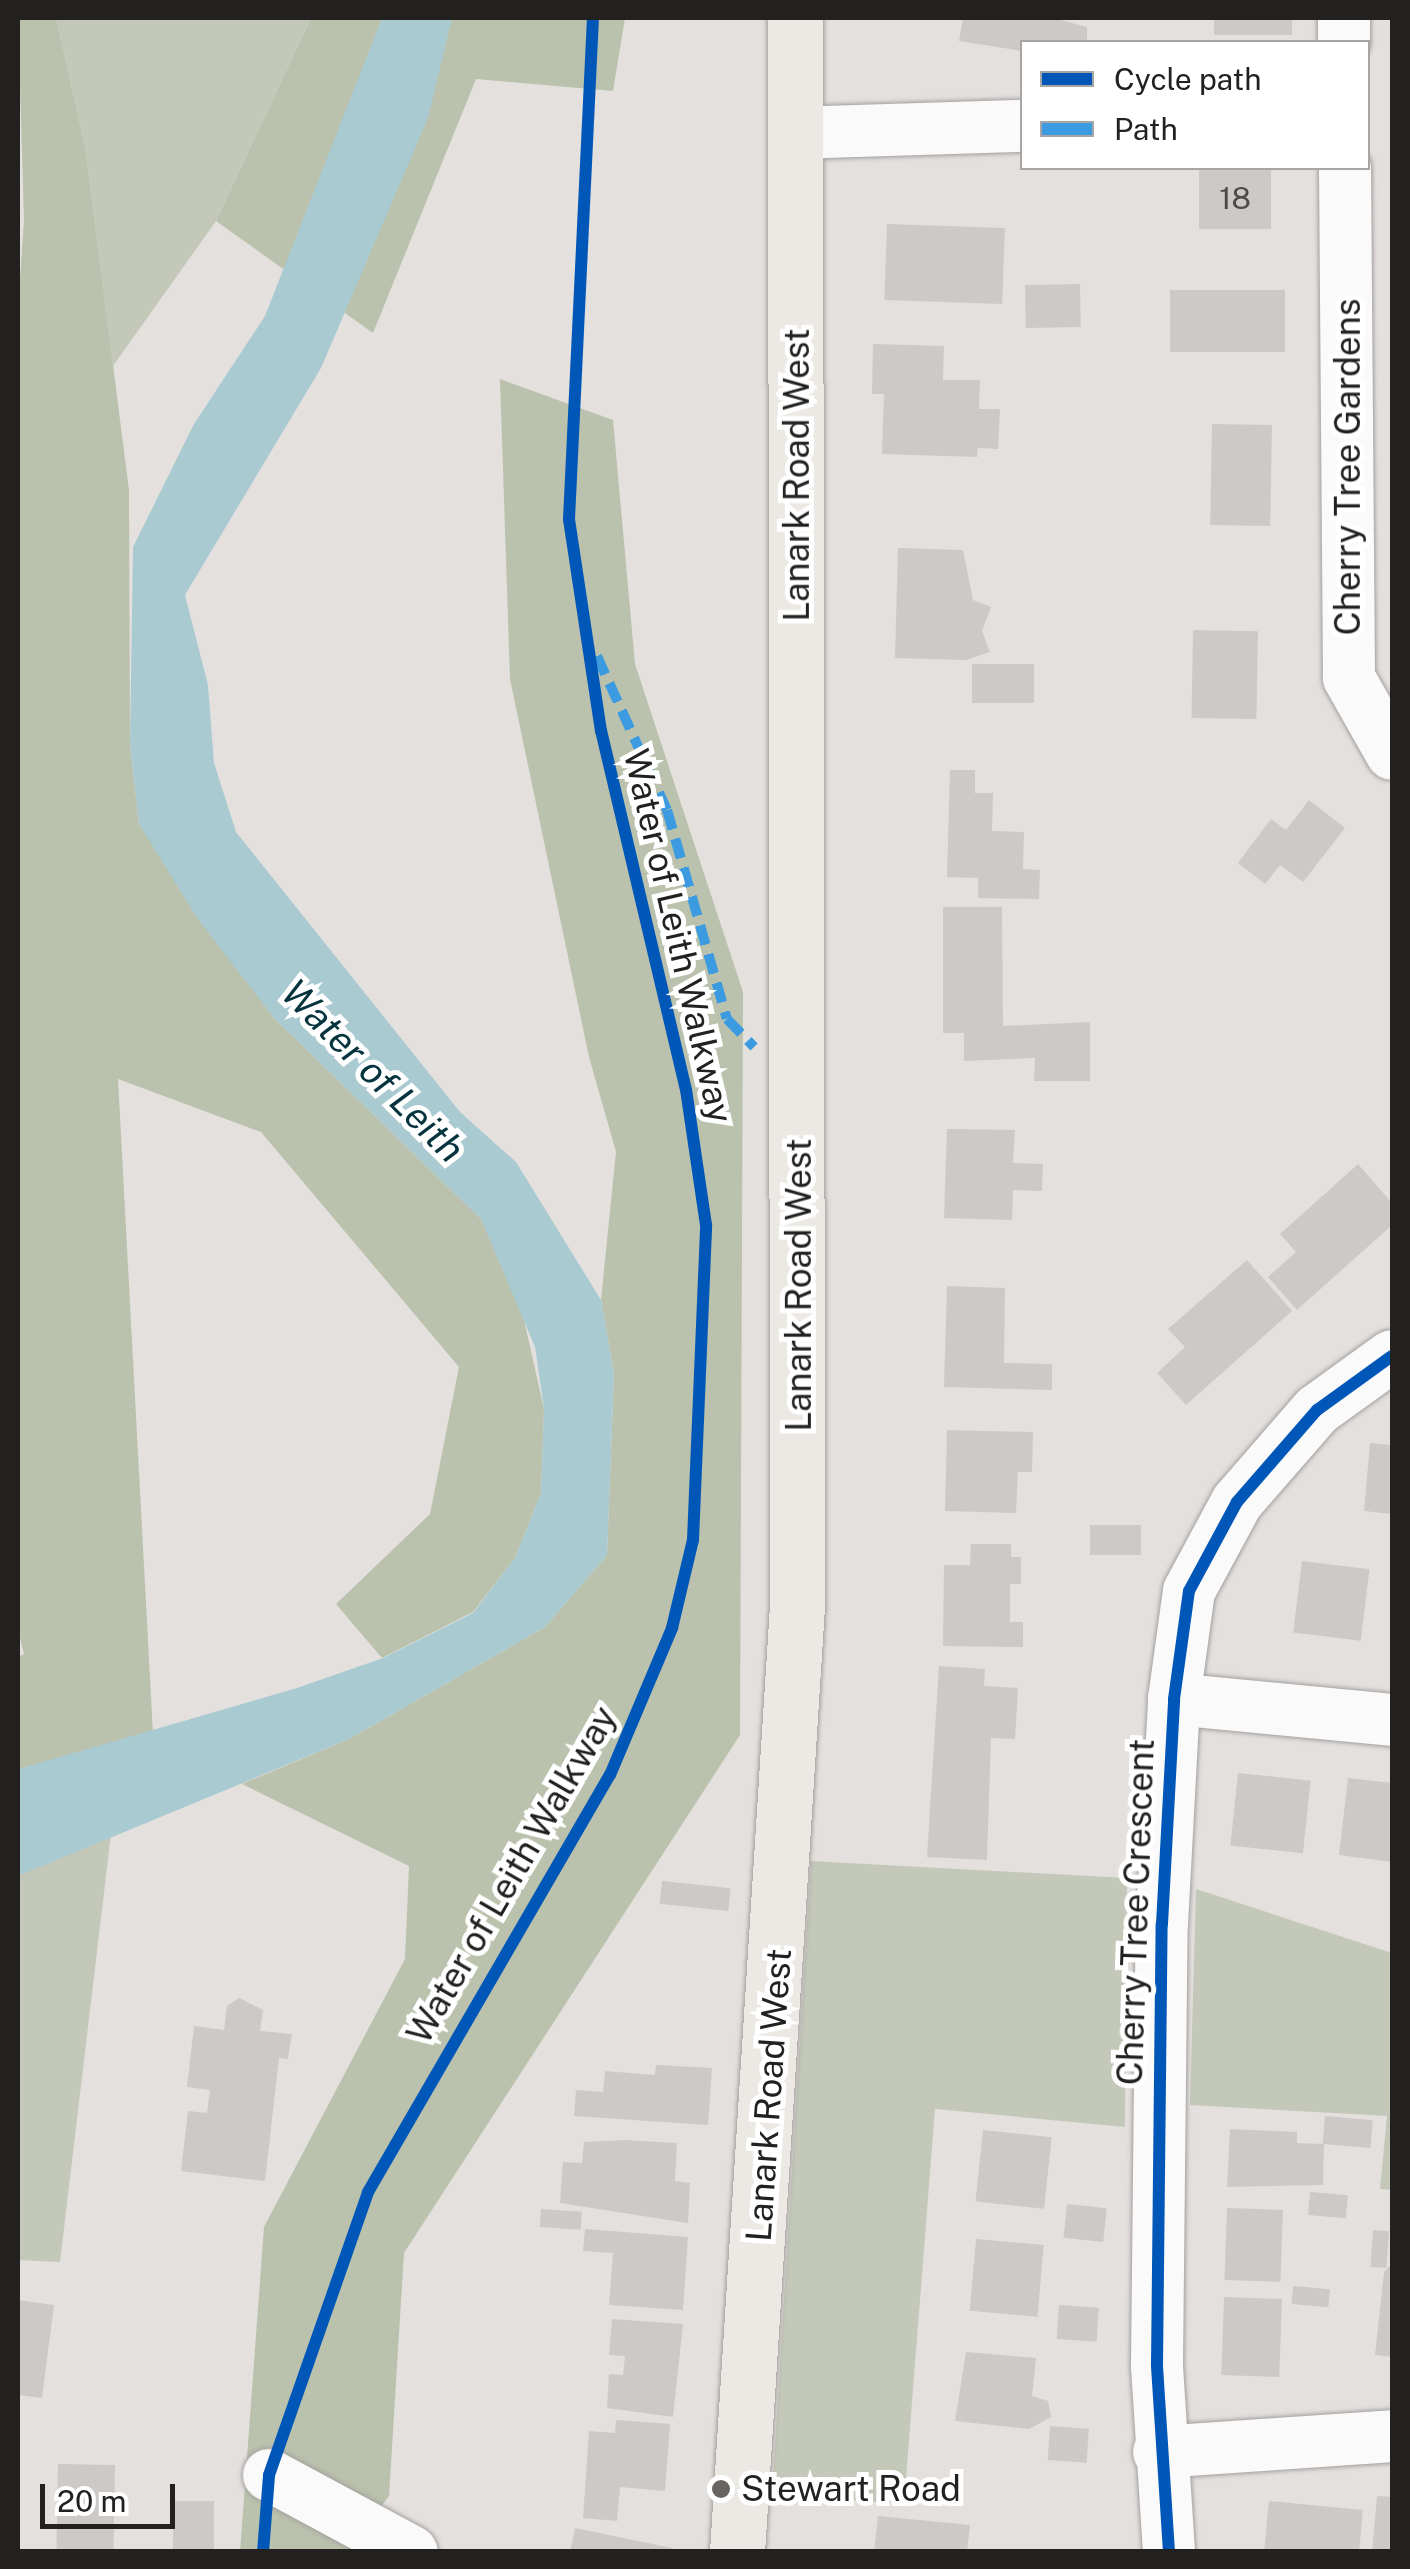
<!DOCTYPE html>
<html>
<head>
<meta charset="utf-8">
<style>
	body { margin:0 }
	#map { position:relative; width:1410px; height:2569px; overflow:hidden; background:#e4e0de; font-family:"Public Sans",sans-serif }
	div>[style] { position:absolute }
	.green>* { inset:0; background:#c3c8b9 }
	.forest>* { inset:0; background:#bac1ac }
	.water>* { inset:0; background:#aacad2 }
	.building>* { inset:0; background:#ccc9c7; transform-origin:0 0 }
	.roads { filter:drop-shadow(0 0 2px #a3a09f) drop-shadow(0 0 2px #a3a09f) }
	.minor>* { height:52px; margin:-26px; padding:0 26px; transform-origin:26px; border-radius:26px; background:#fbfafa }
	.major>* { height:55px; margin:-27.5px; padding:0 27.5px; transform-origin:27.5px; border-radius:27.5px; background:#ece8e3 }
	.quiet>* { height:10px; margin-top:-5px; transform-origin:0; background:repeating-linear-gradient(90deg,#3c9be0 0 20px,transparent 0 30px) }
	.cycleway>* { height:12px; margin:-6px; padding:0 6px; transform-origin:6px; border-radius:6px; background:#0057b8 }
	.dots>* { width:28px; height:28px; translate:-50% -50%; box-sizing:border-box; border:5px solid #fff; border-radius:50% }
	span { translate:-50% -50%; white-space:nowrap; text-align:center; line-height:1.15; -webkit-text-stroke:10px #fff; paint-order:stroke }
	.number-label { font-size:30px; color:#4d4b49 }
	.number-label span { -webkit-text-stroke-width:0 }
	.street-label { font-size:35px; color:#23211f }
	.poi-label { font-size:35px; color:#23211f }
	.left { translate:0 -50%; text-align:left }
	.water-label { font-size:38px; color:#06343e; font-style:italic }
	.frame { position:absolute; inset:0; border:20px solid #23211f; pointer-events:none }
	.legend { position:absolute; left:1020px; top:40px; width:350px; height:130px; box-sizing:border-box; background:#fff; border:2px solid #a7a6a5; margin:0; padding:12px 18px; list-style:none; font-size:30px; color:#23211f }
	.legend li { display:flex; align-items:center; gap:20px; height:50px }
	.legend b { width:50px; border:2px solid #a7a6a5 }
	.scale { position:absolute; left:40px; top:2484px; width:135px; height:45px; box-sizing:border-box; border:5px solid #23211f; border-top:0; padding-left:12px; font-size:30px; line-height:35px; white-space:nowrap; color:#23211f; -webkit-text-stroke:8px #fff; paint-order:stroke }
</style>
</head>
<body>
<div id="map">
	<div class="green">
		<div style="clip-path:polygon(56px 18px,311px 18px,216px 221px,113px 366px,85px 146px)"></div>
		<div style="clip-path:polygon(111px 1834px,60px 2262px,18px 2260px,18px 1876px)"></div>
		<div style="clip-path:polygon(811px 1861px,1127px 1878px,1125px 2127px,935px 2109px,904px 2504px,772px 2494px)"></div>
		<div style="clip-path:polygon(1196px 1889px,1392px 1953px,1392px 2190px,1380px 2189px,1387px 2116px,1190px 2105px)"></div>
	</div>
	<div class="forest">
		<div style="clip-path:polygon(18px 18px,56px 18px,85px 146px,129px 490px,130px 743px,139px 824px,274px 1018px,481px 1219px,520px 1302px,544px 1409px,541px 1493px,515px 1558px,473px 1612px,382px 1658px,336px 1604px,430px 1514px,459px 1367px,261px 1132px,118px 1079px,153px 1734px,18px 1769px,18px 1657px,24px 1654px,18px 1629px,18px 307px,24px 220px)"></div>
		<div style="clip-path:polygon(311px 18px,625px 18px,613px 91px,476px 79px,373px 333px,216px 221px)"></div>
		<div style="clip-path:polygon(500px 379px,613px 420px,635px 664px,743px 992px,740px 1735px,404px 2253px,389px 2496px,347px 2551px,240px 2552px,264px 2227px,405px 1959px,409px 1866px,242px 1784px,349px 1739px,545px 1627px,607px 1555px,614px 1374px,601px 1300px,616px 1152px,589px 1057px,510px 679px)"></div>
	</div>
	<div class="water">
		<div style="clip-path:polygon(382px 18px,452px 18px,428px 118px,321px 368px,185px 595px,208px 685px,214px 763px,236px 832px,460px 1112px,516px 1162px,601px 1300px,614px 1374px,607px 1555px,545px 1627px,349px 1739px,18px 1876px,18px 1769px,297px 1688px,383px 1658px,473px 1613px,515px 1558px,541px 1493px,544px 1409px,535px 1347px,481px 1219px,274px 1018px,197px 918px,139px 824px,130px 743px,133px 547px,194px 424px,265px 316px)"></div>
	</div>
	<div class="building">
		<div style="clip-path:polygon(963px 18px,1053px 18px,1087px 27px,1087px 42px,1022px 42px,1022px 51px,959px 41px)"></div>
		<div style="left:1214px;top:18px;width:78px;height:17px"></div>
		<div style="left:1199px;top:168px;width:72px;height:61px"></div>
		<div style="left:887px;top:224px;width:118px;height:76px;rotate:2deg"></div>
		<div style="left:1080px;top:284px;width:43px;height:55px;rotate:89deg"></div>
		<div style="left:1170px;top:290px;width:115px;height:62px"></div>
		<div style="clip-path:polygon(873px 344px,944px 346px,943px 380px,980px 380px,979px 409px,1000px 409px,998px 449px,978px 448px,977px 457px,882px 454px,884px 394px,872px 394px)"></div>
		<div style="left:1212px;top:424px;width:60px;height:101px;rotate:1deg"></div>
		<div style="clip-path:polygon(898px 548px,963px 550px,973px 600px,991px 607px,982px 631px,990px 652px,966px 660px,895px 658px)"></div>
		<div style="left:1193px;top:630px;width:65px;height:88px;rotate:1deg"></div>
		<div style="left:1034px;top:664px;width:39px;height:62px;rotate:90deg"></div>
		<div style="clip-path:polygon(950px 770px,975px 770px,975px 793px,993px 793px,992px 831px,1024px 832px,1023px 869px,1040px 870px,1039px 899px,978px 898px,978px 878px,947px 877px)"></div>
		<div style="clip-path:polygon(1309px 800px,1345px 828px,1303px 882px,1280px 865px,1265px 884px,1238px 863px,1271px 819px,1286px 830px)"></div>
		<div style="clip-path:polygon(943px 907px,1002px 907px,1003px 1026px,1090px 1022px,1090px 1081px,1034px 1081px,1035px 1058px,964px 1061px,964px 1033px,943px 1033px)"></div>
		<div style="clip-path:polygon(947px 1129px,1015px 1130px,1013px 1163px,1043px 1164px,1042px 1191px,1013px 1190px,1012px 1220px,944px 1218px)"></div>
		<div style="clip-path:polygon(1358px 1164px,1392px 1203px,1392px 1225px,1297px 1310px,1268px 1277px,1296px 1252px,1280px 1234px)"></div>
		<div style="clip-path:polygon(1247px 1260px,1292px 1311px,1186px 1405px,1157px 1373px,1185px 1347px,1168px 1329px)"></div>
		<div style="clip-path:polygon(947px 1286px,1005px 1288px,1004px 1363px,1052px 1364px,1052px 1390px,944px 1387px)"></div>
		<div style="clip-path:polygon(947px 1430px,1033px 1432px,1032px 1472px,1018px 1472px,1016px 1513px,945px 1511px)"></div>
		<div style="clip-path:polygon(1370px 1443px,1392px 1445px,1392px 1514px,1364px 1511px)"></div>
		<div style="left:1090px;top:1525px;width:51px;height:30px"></div>
		<div style="clip-path:polygon(971px 1544px,1011px 1544px,1011px 1557px,1021px 1557px,1021px 1584px,1010px 1584px,1010px 1622px,1023px 1622px,1023px 1647px,943px 1646px,944px 1565px,970px 1565px)"></div>
		<div style="left:1302px;top:1561px;width:68px;height:72px;rotate:7deg"></div>
		<div style="clip-path:polygon(939px 1666px,985px 1669px,984px 1686px,1018px 1688px,1015px 1739px,991px 1738px,987px 1860px,927px 1857px)"></div>
		<div style="left:1238px;top:1773px;width:73px;height:73px;rotate:6deg"></div>
		<div style="clip-path:polygon(1348px 1778px,1392px 1783px,1392px 1862px,1339px 1855px)"></div>
		<div style="left:662px;top:1881px;width:69px;height:23px;rotate:6deg"></div>
		<div style="clip-path:polygon(239px 1998px,263px 2010px,260px 2031px,292px 2034px,288px 2059px,279px 2058px,265px 2181px,181px 2171px,188px 2111px,207px 2113px,210px 2090px,187px 2087px,194px 2026px,224px 2030px,227px 2006px)"></div>
		<div style="clip-path:polygon(656px 2065px,712px 2068px,708px 2125px,574px 2116px,576px 2090px,603px 2092px,605px 2071px,655px 2075px)"></div>
		<div style="left:1325px;top:2116px;width:48px;height:28px;rotate:5deg"></div>
		<div style="clip-path:polygon(1230px 2129px,1297px 2132px,1297px 2143px,1324px 2144px,1323px 2185px,1227px 2187px)"></div>
		<div style="left:983px;top:2130px;width:69px;height:72px;rotate:6deg"></div>
		<div style="clip-path:polygon(625px 2140px,677px 2143px,675px 2181px,690px 2183px,688px 2223px,560px 2203px,563px 2162px,582px 2163px,584px 2142px)"></div>
		<div style="left:1310px;top:2192px;width:38px;height:23px;rotate:5deg"></div>
		<div style="left:1067px;top:2204px;width:40px;height:34px;rotate:6deg"></div>
		<div style="left:1227px;top:2208px;width:56px;height:72px;rotate:2deg"></div>
		<div style="left:541px;top:2209px;width:41px;height:18px;rotate:4deg"></div>
		<div style="clip-path:polygon(585px 2229px,688px 2237px,683px 2310px,609px 2305px,613px 2253px,583px 2251px)"></div>
		<div style="left:1373px;top:2230px;width:16px;height:37px;rotate:4deg"></div>
		<div style="left:976px;top:2239px;width:68px;height:72px;rotate:5deg"></div>
		<div style="clip-path:polygon(1392px 2263px,1392px 2357px,1375px 2355px,1384px 2272px)"></div>
		<div style="left:1293px;top:2286px;width:37px;height:18px;rotate:5deg"></div>
		<div style="left:1224px;top:2297px;width:58px;height:78px;rotate:2deg"></div>
		<div style="clip-path:polygon(18px 2300px,54px 2305px,42px 2398px,18px 2395px)"></div>
		<div style="left:1059px;top:2305px;width:40px;height:34px;rotate:4deg"></div>
		<div style="clip-path:polygon(612px 2319px,683px 2324px,673px 2417px,607px 2408px,609px 2374px,623px 2375px,625px 2356px,609px 2355px)"></div>
		<div style="clip-path:polygon(966px 2352px,1036px 2358px,1032px 2396px,1048px 2401px,1051px 2417px,1029px 2429px,955px 2421px)"></div>
		<div style="clip-path:polygon(616px 2420px,670px 2424px,665px 2491px,620px 2487px,617px 2521px,583px 2518px,589px 2431px,615px 2433px)"></div>
		<div style="left:1050px;top:2426px;width:39px;height:34px;rotate:4deg"></div>
		<div style="left:58px;top:2464px;width:57px;height:88px;rotate:1deg"></div>
		<div style="clip-path:polygon(1377px 2496px,1392px 2497px,1392px 2552px,1372px 2552px)"></div>
		<div style="left:173px;top:2501px;width:41px;height:51px"></div>
		<div style="clip-path:polygon(1269px 2501px,1363px 2510px,1359px 2552px,1264px 2552px)"></div>
		<div style="clip-path:polygon(878px 2516px,970px 2525px,967px 2552px,874px 2552px)"></div>
		<div style="clip-path:polygon(575px 2528px,672px 2548px,671px 2552px,570px 2552px)"></div>
	</div>
	<div class="roads">
		<div class="minor">
			<div style="left:1344px;top:18px;width:24px;rotate:90deg"></div>
			<div style="left:794px;top:133px;width:228px;rotate:-1.8deg"></div>
			<div style="left:1345px;top:168px;width:510px;rotate:89.55deg"></div>
			<div style="left:1349px;top:678px;width:87px;rotate:60.5deg"></div>
			<div style="left:1174px;top:1699px;width:219px;rotate:5.5deg"></div>
			<div style="left:1159px;top:2452px;width:234px;rotate:-3.9deg"></div>
			<div style="left:269px;top:2475px;width:162px;rotate:28.3deg"></div>
			<div style="left:1169px;top:2552px;width:187px;rotate:-93.7deg"></div>
			<div style="left:1157px;top:2365px;width:441px;rotate:-89.4deg"></div>
			<div style="left:1162px;top:1924px;width:225px;rotate:-86.9deg"></div>
			<div style="left:1174px;top:1699px;width:109px;rotate:-82.1deg"></div>
			<div style="left:1189px;top:1591px;width:101px;rotate:-61.7deg"></div>
			<div style="left:1237px;top:1502px;width:122px;rotate:-49deg"></div>
			<div style="left:1317px;top:1410px;width:92px;rotate:-35.8deg"></div>
		</div>
		<div class="major">
			<div style="left:737px;top:2552px;width:949px;rotate:-86.37deg"></div>
			<div style="left:797px;top:1605px;width:1587px;rotate:-90.07deg"></div>
		</div>
	</div>
	<div class="quiet">
		<div style="left:597px;top:656px;width:169px;rotate:65.6deg"></div>
		<div style="left:667px;top:810px;width:217px;rotate:74deg"></div>
		<div style="left:727px;top:1019px;width:39px;rotate:46deg"></div>
	</div>
	<div class="cycleway">
		<div style="left:263px;top:2552px;width:77px;rotate:-85.5deg"></div>
		<div style="left:269px;top:2475px;width:300px;rotate:-70.7deg"></div>
		<div style="left:368px;top:2192px;width:482px;rotate:-59.9deg"></div>
		<div style="left:610px;top:1775px;width:160px;rotate:-67.1deg"></div>
		<div style="left:672px;top:1628px;width:90px;rotate:-76.6deg"></div>
		<div style="left:693px;top:1540px;width:315px;rotate:-87.6deg"></div>
		<div style="left:706px;top:1225px;width:136px;rotate:-98.4deg"></div>
		<div style="left:686px;top:1090px;width:369px;rotate:-103.3deg"></div>
		<div style="left:601px;top:731px;width:214px;rotate:-98.6deg"></div>
		<div style="left:569px;top:519px;width:502px;rotate:-87.26deg"></div>
		<div style="left:1169px;top:2552px;width:187px;rotate:-93.7deg"></div>
		<div style="left:1157px;top:2365px;width:441px;rotate:-89.4deg"></div>
		<div style="left:1162px;top:1924px;width:225px;rotate:-86.9deg"></div>
		<div style="left:1174px;top:1699px;width:109px;rotate:-82.1deg"></div>
		<div style="left:1189px;top:1591px;width:101px;rotate:-61.7deg"></div>
		<div style="left:1237px;top:1502px;width:122px;rotate:-49deg"></div>
		<div style="left:1317px;top:1410px;width:92px;rotate:-35.8deg"></div>
	</div>
	<div class="dots">
		<div style="left:721px;top:2489px;background:#676462"></div>
	</div>
	<div class="number-label">
		<span style="left:1235px;top:198px">18</span>
	</div>
	<div class="street-label">
		<span style="left:1348px;top:467px;rotate:-90deg">Cherry Tree Gardens</span>
		<span style="left:797px;top:475px;rotate:-90deg">Lanark Road West</span>
		<span style="left:678px;top:936px;rotate:77deg">Water of Leith Walkway</span>
		<span style="left:799px;top:1285px;rotate:-90deg">Lanark Road West</span>
		<span style="left:512px;top:1875px;rotate:-60deg">Water of Leith Walkway</span>
		<span style="left:1136px;top:1912px;rotate:-88deg">Cherry Tree Crescent</span>
		<span style="left:769px;top:2095px;rotate:-86deg">Lanark Road West</span>
	</div>
	<div class="poi-label">
		<span class="left" style="left:741px;top:2489px">Stewart Road</span>
	</div>
	<div class="water-label">
		<span style="left:373px;top:1071px;rotate:45deg">Water of Leith</span>
	</div>
	<div class="frame"></div>
	<ul class="legend">
	<li><b style="height:12px;background:#0057b8"></b>Cycle path</li>
	<li><b style="height:12px;background:#3c9be0"></b>Path</li>
	</ul>
	<div class="scale">20 m</div>
</div>
</body>
</html>
